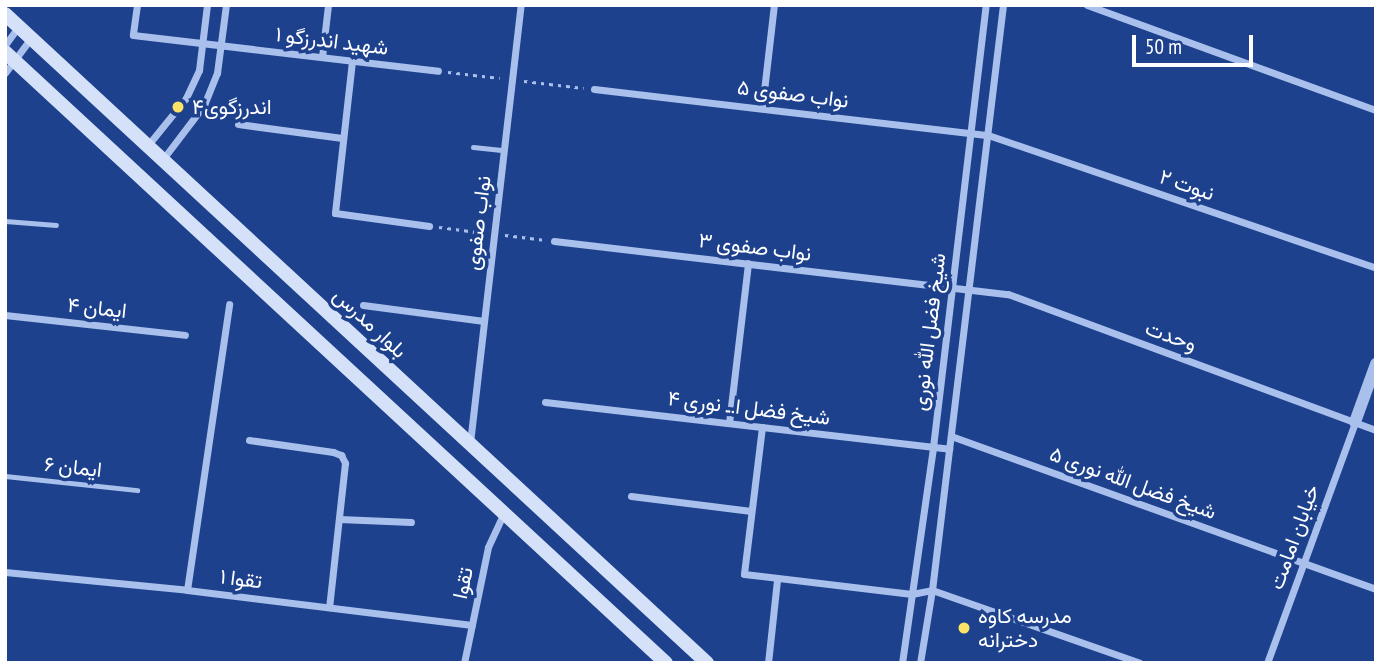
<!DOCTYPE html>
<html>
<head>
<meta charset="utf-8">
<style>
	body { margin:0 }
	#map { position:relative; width:1381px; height:668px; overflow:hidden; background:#1d418c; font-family:"PT Sans Narrow",Vazirmatn,sans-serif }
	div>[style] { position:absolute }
	.path>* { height:2.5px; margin-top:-1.25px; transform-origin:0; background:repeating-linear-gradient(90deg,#a9c0ed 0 3.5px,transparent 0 8.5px) }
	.service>* { height:5px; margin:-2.5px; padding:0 2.5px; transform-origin:2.5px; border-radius:2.5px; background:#a9c0ed }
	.minor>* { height:7px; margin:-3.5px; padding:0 3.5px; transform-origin:3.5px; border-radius:3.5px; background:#a9c0ed }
	.tertiary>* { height:12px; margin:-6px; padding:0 6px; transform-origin:6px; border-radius:6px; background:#a9c0ed }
	.secondary>* { height:14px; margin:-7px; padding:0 7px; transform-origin:7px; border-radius:7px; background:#d5e1f9 }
	.dots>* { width:19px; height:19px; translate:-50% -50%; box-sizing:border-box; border:4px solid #1d418c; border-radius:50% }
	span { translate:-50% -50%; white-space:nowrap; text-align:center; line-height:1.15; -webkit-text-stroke:7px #1d418c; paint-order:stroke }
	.street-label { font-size:21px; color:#fff }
	.poi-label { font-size:21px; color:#fff }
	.left { translate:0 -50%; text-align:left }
	.frame { position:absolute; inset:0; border:7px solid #fff; pointer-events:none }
	.scale { position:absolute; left:1132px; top:35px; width:121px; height:32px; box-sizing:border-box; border:4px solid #fff; border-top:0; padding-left:9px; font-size:21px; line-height:24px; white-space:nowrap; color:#fff; -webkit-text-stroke:5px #1d418c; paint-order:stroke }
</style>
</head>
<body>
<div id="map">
	<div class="path">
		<div style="left:448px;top:72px;width:52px;rotate:6.6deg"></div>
		<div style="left:524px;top:81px;width:60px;rotate:6.7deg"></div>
		<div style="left:439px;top:227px;width:46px;rotate:7.4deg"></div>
		<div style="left:505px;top:235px;width:39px;rotate:7deg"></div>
	</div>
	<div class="service">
		<div style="left:473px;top:147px;width:31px;rotate:6deg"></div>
		<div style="left:5px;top:221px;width:51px;rotate:4.5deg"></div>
		<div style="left:5px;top:476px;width:133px;rotate:6.1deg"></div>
	</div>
	<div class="minor">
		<div style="left:137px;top:5px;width:30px;rotate:98deg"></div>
		<div style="left:133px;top:35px;width:307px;rotate:6.7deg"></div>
		<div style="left:1087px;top:5px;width:307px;rotate:20deg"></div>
		<div style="left:5px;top:45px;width:22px;rotate:-54deg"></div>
		<div style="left:322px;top:57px;width:52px;rotate:-83.4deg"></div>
		<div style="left:352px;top:61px;width:153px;rotate:96.4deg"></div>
		<div style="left:335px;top:213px;width:95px;rotate:7.9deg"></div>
		<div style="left:5px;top:73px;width:44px;rotate:-53.4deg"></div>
		<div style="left:594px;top:89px;width:397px;rotate:6.7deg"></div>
		<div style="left:988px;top:135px;width:410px;rotate:18.9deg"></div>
		<div style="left:762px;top:108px;width:104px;rotate:-83.4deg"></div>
		<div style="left:238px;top:124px;width:105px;rotate:7.7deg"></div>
		<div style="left:148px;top:145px;width:60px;rotate:-51deg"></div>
		<div style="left:186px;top:98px;width:31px;rotate:-65deg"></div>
		<div style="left:199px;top:70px;width:65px;rotate:-83deg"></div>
		<div style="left:163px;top:159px;width:68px;rotate:-52.8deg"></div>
		<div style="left:204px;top:105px;width:35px;rotate:-68deg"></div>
		<div style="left:217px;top:73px;width:69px;rotate:-82.5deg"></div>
		<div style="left:554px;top:241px;width:457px;rotate:6.7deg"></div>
		<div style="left:1008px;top:294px;width:392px;rotate:20.3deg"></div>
		<div style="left:363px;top:305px;width:122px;rotate:7.5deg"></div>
		<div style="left:5px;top:315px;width:181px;rotate:6.3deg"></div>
		<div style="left:545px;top:402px;width:407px;rotate:6.6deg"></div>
		<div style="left:729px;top:423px;width:161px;rotate:-83.2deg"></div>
		<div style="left:762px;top:427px;width:148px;rotate:97deg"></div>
		<div style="left:744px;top:574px;width:169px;rotate:6.8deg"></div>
		<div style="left:912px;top:594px;width:20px;rotate:-11deg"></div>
		<div style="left:932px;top:590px;width:220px;rotate:19.3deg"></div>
		<div style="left:951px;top:436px;width:452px;rotate:19.8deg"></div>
		<div style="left:249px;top:440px;width:85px;rotate:8.1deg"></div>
		<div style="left:333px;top:452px;width:9px;rotate:21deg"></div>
		<div style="left:341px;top:455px;width:9px;rotate:63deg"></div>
		<div style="left:345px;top:463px;width:145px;rotate:96.3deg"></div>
		<div style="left:470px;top:443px;width:441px;rotate:-83.4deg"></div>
		<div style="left:631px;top:496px;width:121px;rotate:7.1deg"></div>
		<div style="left:339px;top:519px;width:72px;rotate:2.4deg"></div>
		<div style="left:5px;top:572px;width:183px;rotate:5.6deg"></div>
		<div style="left:187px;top:590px;width:287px;rotate:7deg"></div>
		<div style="left:187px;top:590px;width:289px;rotate:-81.6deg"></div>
		<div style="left:464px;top:663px;width:118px;rotate:-78.3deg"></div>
		<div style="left:488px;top:547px;width:38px;rotate:-65deg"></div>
		<div style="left:768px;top:663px;width:83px;rotate:-83.8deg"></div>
		<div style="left:902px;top:663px;width:218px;rotate:-81.8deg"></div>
		<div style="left:933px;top:447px;width:445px;rotate:-83.2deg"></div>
		<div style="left:920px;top:663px;width:74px;rotate:-80.7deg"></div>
		<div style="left:932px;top:590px;width:589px;rotate:-83.08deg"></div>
		<div style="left:1267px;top:663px;width:257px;rotate:-69.9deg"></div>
	</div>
	<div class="tertiary">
		<div style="left:1355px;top:422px;width:62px;rotate:-70.1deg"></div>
	</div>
	<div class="secondary">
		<div style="left:5px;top:14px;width:956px;rotate:42.75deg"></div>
		<div style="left:5px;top:52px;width:900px;rotate:42.75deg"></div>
	</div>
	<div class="dots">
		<div style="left:178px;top:107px;background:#fce267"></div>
		<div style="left:964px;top:628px;background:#fce267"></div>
	</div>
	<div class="street-label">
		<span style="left:332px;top:41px;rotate:7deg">شهید اندرزگو ۱</span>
		<span style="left:793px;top:94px;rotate:7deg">نواب صفوی ۵</span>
		<span style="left:1187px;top:185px;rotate:19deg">نبوت ۲</span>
		<span style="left:478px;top:223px;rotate:-83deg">نواب صفوی</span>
		<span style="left:755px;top:247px;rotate:7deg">نواب صفوی ۳</span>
		<span style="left:97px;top:308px;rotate:6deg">ایمان ۴</span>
		<span style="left:370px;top:323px;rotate:43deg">بلوار مدرس</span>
		<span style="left:929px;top:332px;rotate:-83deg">شیخ فضل الله نوری</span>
		<span style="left:1171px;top:336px;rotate:20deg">وحدت</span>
		<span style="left:749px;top:408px;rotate:7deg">شیخ فضل ا... نوری ۴</span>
		<span style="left:73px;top:467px;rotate:6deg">ایمان ۶</span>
		<span style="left:1133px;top:483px;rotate:20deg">شیخ فضل‌ الله نوری ۵</span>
		<span style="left:1294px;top:537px;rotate:-70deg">خیابان امامت</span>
		<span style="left:241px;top:579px;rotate:7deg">تقوا ۱</span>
		<span style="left:463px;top:583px;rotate:-78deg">تقوا</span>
	</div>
	<div class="poi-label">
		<span class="left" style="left:192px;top:107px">اندرزگوی۴</span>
		<span class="left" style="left:978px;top:628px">مدرسه کاوه<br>دخترانه</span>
	</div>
	<div class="frame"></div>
	<div class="scale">50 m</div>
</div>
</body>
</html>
